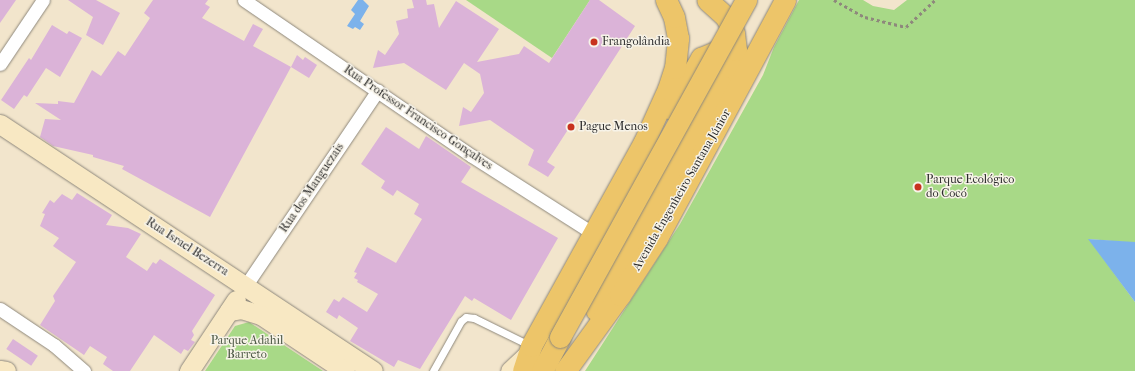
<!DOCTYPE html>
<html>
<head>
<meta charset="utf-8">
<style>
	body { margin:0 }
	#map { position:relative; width:1135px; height:371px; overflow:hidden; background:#f2e5cc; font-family:"IM FELL French Canon",serif }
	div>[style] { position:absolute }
	.green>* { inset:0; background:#a8d987 }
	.water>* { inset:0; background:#7cb2eb }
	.building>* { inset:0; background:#dbb3d8; transform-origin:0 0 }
	.path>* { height:2.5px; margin-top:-1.25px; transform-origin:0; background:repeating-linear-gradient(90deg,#8e887c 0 3px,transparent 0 6px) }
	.roads { filter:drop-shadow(0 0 1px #8e887c) drop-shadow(0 0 1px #8e887c) }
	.lane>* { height:7px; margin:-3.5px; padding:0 3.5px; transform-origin:3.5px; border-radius:3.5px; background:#fff }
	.street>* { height:13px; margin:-6.5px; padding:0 6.5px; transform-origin:6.5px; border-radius:6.5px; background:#fff }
	.secondary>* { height:19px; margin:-9.5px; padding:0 9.5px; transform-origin:9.5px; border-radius:9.5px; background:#f8e8c3 }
	.primary>* { height:21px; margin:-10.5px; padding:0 10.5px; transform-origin:10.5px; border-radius:10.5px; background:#edc569 }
	.bridges { filter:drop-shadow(0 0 1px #8e887c) drop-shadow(0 0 1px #8e887c) }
	.primary-bridge>* { height:21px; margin:-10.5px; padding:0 10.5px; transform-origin:10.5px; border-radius:10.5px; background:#edc569 }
	.dots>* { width:11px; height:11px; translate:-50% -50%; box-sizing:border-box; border:2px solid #f7f3e8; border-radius:50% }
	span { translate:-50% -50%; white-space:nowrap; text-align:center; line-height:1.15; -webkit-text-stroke:3px #f7f3e8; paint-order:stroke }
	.poi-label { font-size:12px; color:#2b2b2b }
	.left { translate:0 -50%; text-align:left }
	.street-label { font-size:12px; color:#2b2b2b }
	.park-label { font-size:12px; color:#4a5642 }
</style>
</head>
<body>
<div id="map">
	<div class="green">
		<div style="clip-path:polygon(466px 0,590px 0,552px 58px)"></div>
		<div style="clip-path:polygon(799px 0,863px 0,873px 6px,894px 10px,907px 0,1135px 0,1135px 243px,1089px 239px,1135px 302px,1135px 371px,585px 371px,680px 224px,763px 75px,774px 47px)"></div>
		<div style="clip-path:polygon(249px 322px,323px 371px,205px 371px,235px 326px)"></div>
	</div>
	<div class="water">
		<div style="clip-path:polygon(358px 0,363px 0,369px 6px,360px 21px,364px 24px,360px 30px,355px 27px,353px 29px,347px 26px,355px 14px,351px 10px)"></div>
		<div style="clip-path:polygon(1088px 239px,1135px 242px,1135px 302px)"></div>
	</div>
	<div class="building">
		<div style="clip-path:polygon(0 0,16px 0,0 23px)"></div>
		<div style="clip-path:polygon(68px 0,96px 0,120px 13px,103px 45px,86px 35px,93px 17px)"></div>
		<div style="clip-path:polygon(153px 0,208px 0,205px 4px,210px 7px,202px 18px,244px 41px,253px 24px,263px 29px,253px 46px,291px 67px,210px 217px,122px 169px,124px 166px,93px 157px,93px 155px,53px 146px,40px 137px,45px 119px,61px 120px,35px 103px,58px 104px,58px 101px,74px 103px,92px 70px,101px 76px,118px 51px,125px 56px,150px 18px,144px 13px)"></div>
		<div style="clip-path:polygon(412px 0,426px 0,427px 5px,434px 4px,439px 28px,456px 1px,499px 29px,477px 62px,519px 54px,524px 46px,549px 63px,590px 0,599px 0,635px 26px,547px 162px,555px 167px,548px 177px,528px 165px,534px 150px,490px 120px,459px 126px,463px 107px,471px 112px,484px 93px,480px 74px,464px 63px,446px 90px,404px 63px,373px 68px,378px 50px,385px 55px,399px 34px,396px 21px,408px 18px,407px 9px,414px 8px)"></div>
		<div style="clip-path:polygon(52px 25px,67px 34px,69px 31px,82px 38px,60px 77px,46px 68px,27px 97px,24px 95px,14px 109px,1px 100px,29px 58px,31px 60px)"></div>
		<div style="clip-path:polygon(297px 55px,303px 60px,305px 57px,317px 65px,309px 78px,291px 67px)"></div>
		<div style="clip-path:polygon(386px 127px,419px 149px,426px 136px,471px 167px,461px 182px,558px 238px,511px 320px,474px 298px,472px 301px,465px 296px,420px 369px,398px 360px,394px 367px,350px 341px,358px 328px,339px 315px,337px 319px,326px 312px,334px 299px,339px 302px,343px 297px,367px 312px,378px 294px,357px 282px,358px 280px,354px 278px,357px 273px,354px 272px,367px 247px,396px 263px,422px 219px,414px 214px,419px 204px,397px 190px,393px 196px,381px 188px,385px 181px,361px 164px)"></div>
		<div style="clip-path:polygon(77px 193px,112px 215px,106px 225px,128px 228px,141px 234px,126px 257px,147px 271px,153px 262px,156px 264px,160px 259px,215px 295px,192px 331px,194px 335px,191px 340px,195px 342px,188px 351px,184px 349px,181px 354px,154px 335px,130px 371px,113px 371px,103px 364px,107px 357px,90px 346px,84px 355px,40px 325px,55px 301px,53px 296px,76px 262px,53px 246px,59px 238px,40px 226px,45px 214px,42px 213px,50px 200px,54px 203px,62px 194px,72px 200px)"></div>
		<div style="left:13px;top:339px;width:30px;height:12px;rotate:34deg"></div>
	</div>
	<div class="path">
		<div style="left:834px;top:0;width:35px;rotate:29deg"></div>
		<div style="left:865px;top:17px;width:42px;rotate:13.7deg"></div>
		<div style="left:906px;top:27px;width:40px;rotate:-43deg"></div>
	</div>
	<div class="roads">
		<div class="lane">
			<div style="left:433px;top:371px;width:57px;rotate:-60.8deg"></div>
			<div style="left:461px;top:321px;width:6px;rotate:-39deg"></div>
			<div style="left:466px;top:317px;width:8px;rotate:7deg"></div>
			<div style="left:474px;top:318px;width:61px;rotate:26.1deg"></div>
		</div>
		<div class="street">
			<div style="left:244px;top:0;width:276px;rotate:34.4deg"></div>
			<div style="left:472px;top:156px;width:145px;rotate:32.6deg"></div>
			<div style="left:0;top:64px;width:77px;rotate:-56.1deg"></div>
			<div style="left:246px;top:285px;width:235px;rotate:-55.9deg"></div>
			<div style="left:0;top:309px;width:65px;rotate:33.7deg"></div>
			<div style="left:54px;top:345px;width:40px;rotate:41deg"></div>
		</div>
		<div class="secondary">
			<div style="left:0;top:124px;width:447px;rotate:33.5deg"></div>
			<div style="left:229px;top:311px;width:12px;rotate:-9deg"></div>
			<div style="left:241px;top:309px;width:21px;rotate:17deg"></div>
			<div style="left:261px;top:315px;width:101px;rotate:33.7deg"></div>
			<div style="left:0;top:370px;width:6px;rotate:9deg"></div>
			<div style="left:189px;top:371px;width:85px;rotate:-56.5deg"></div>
			<div style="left:510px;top:371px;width:23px;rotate:-43deg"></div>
		</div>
		<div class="primary">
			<div style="left:672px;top:109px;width:59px;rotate:-60.4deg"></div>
			<div style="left:701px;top:58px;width:15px;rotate:-23deg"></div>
			<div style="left:715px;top:52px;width:7px;rotate:45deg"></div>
			<div style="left:720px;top:57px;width:9px;rotate:84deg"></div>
			<div style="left:596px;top:310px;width:278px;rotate:-60.7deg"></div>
			<div style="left:732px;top:68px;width:18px;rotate:-77deg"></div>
			<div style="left:736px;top:50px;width:17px;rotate:-97deg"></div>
			<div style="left:734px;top:33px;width:18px;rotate:-117deg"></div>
			<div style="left:726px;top:17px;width:25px;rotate:-138deg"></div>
			<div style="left:523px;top:371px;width:26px;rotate:-72deg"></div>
			<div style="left:531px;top:346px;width:233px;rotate:-61deg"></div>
			<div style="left:644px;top:142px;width:58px;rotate:-65.6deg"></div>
			<div style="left:668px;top:89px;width:22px;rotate:-72deg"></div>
			<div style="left:675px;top:68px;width:30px;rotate:-84deg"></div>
			<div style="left:678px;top:38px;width:21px;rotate:-101deg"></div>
			<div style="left:674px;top:17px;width:19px;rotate:-115deg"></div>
			<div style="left:542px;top:371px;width:38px;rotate:-62deg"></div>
			<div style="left:565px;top:371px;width:94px;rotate:-54.1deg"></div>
			<div style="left:620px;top:295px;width:68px;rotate:-57deg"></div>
			<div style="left:657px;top:238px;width:270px;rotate:-61.7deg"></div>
		</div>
	</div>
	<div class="bridges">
		<div class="primary-bridge">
			<div style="left:560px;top:337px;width:385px;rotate:-61.1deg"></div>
		</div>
	</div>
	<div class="dots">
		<div style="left:594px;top:42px;background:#c8321e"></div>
		<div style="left:571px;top:127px;background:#c8321e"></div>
		<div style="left:918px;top:187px;background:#c8321e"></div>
	</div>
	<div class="poi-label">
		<span class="left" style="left:602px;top:42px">Frangolândia</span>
		<span class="left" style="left:579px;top:127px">Pague Menos</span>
		<span class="left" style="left:926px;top:187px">Parque Ecológico<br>do Cocó</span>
	</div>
	<div class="street-label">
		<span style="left:418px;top:118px;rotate:34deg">Rua Professor Francisco Gonçalves</span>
		<span style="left:312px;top:188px;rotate:-56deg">Rua dos Manguezais</span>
		<span style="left:682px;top:190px;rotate:-60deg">Avenida Engenheiro Santana Júnior</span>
		<span style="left:187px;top:247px;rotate:33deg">Rua Israel Bezerra</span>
	</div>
	<div class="park-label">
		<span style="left:247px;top:348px">Parque Adahil<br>Barreto</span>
	</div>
</div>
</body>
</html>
